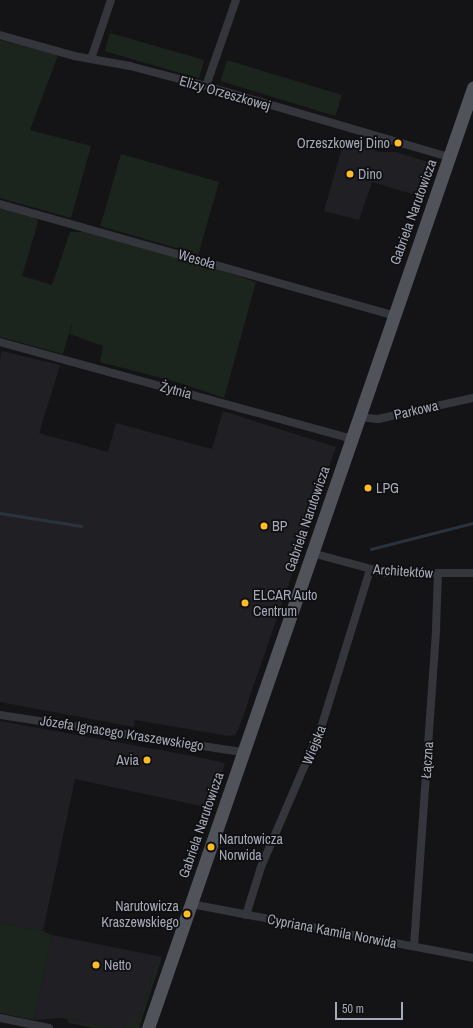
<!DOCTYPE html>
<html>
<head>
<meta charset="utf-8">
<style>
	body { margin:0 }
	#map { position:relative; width:473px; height:1028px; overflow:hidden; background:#141416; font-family:"Archivo Narrow",sans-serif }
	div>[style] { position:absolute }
	.built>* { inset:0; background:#202024 }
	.green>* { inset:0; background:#1c251d; transform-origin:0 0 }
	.stream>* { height:2.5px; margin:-1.25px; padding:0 1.25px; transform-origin:1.25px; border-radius:1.25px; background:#29333c }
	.minor>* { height:8px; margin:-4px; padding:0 4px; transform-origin:4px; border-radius:4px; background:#35363c }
	.primary>* { height:13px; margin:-6.5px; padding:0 6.5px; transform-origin:6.5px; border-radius:6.5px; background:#51535b }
	.dots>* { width:11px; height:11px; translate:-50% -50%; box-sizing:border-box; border:2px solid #0f0f11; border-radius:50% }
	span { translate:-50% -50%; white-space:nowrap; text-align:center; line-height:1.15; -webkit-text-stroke:3.5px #0f0f11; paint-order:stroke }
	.street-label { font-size:14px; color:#a5aab8 }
	.poi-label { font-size:14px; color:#a5aab8 }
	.right { translate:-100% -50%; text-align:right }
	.left { translate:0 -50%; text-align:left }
	.scale { position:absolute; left:335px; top:1002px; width:68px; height:18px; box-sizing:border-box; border:2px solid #a5aab8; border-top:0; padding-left:5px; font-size:12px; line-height:14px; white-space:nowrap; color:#a5aab8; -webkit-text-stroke:3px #0f0f11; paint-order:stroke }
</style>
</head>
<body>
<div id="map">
	<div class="built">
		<div style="clip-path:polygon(344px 141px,379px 152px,396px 152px,431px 163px,434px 171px,425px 198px,372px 182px,359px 220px,324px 211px)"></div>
		<div style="clip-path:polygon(2px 351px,60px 365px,39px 433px,108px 452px,116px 423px,212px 449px,223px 411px,336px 447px,239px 728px,235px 735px,229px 736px,135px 720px,134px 727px,0 702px,0 358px)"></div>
		<div style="clip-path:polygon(0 721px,193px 756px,225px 763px,210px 808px,75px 779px,43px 931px,0 923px)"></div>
		<div style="clip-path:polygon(52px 935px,162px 957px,154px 966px,149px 990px,138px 1022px,130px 1026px,125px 1025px,124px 1028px,112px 1028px,63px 1018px,34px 1020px)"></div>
	</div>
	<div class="green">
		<div style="left:110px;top:33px;width:98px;height:19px;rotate:16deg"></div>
		<div style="clip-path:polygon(0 40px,58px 55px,30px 130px,91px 146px,71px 218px,0 198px)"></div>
		<div style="left:227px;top:60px;width:120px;height:22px;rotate:17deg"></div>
		<div style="left:121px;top:154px;width:102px;height:75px;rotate:16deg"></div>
		<div style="clip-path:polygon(0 207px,35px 217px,38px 222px,22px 276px,52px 285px,70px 232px,84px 232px,183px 258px,256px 282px,224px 398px,177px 382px,100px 362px,103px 346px,70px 334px,73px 320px,63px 354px,0 337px)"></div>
		<div style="clip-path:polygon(0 923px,43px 931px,52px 935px,34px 1020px,0 1013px)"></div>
		<div style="clip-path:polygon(162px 957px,139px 1028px,124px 1028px,125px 1025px,130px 1026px,131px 1020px,138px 1022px,149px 990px,154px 966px)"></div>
		<div style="clip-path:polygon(67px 1019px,112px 1028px,94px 1028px,69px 1023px)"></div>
	</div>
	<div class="stream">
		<div style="left:0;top:513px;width:82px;rotate:9.1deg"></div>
		<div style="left:371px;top:549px;width:105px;rotate:-14.3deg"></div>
	</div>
	<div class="minor">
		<div style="left:0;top:35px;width:77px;rotate:15.8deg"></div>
		<div style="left:74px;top:56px;width:57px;rotate:10.1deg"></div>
		<div style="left:130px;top:66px;width:79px;rotate:14.7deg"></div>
		<div style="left:206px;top:86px;width:253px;rotate:16.3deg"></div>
		<div style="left:91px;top:59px;width:62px;rotate:-71.3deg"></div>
		<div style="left:206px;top:86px;width:91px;rotate:-70.8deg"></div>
		<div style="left:0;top:204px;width:408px;rotate:15.8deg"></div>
		<div style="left:0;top:342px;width:365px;rotate:15.4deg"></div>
		<div style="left:359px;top:417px;width:19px;rotate:6deg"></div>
		<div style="left:378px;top:419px;width:97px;rotate:-12.5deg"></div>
		<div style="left:312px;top:553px;width:77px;rotate:15.1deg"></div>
		<div style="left:386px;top:573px;width:87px"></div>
		<div style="left:0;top:715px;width:246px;rotate:8.7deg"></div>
		<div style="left:191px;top:904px;width:287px;rotate:10.8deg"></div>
		<div style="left:246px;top:915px;width:50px;rotate:-72.6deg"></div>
		<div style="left:261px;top:867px;width:151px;rotate:-66.7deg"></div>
		<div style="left:321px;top:728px;width:165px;rotate:-72.8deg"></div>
		<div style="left:414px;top:946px;width:319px;rotate:-86deg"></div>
		<div style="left:436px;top:628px;width:55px;rotate:-87.9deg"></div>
		<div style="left:0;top:1018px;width:50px;rotate:11.5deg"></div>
	</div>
	<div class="primary">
		<div style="left:148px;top:1028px;width:995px;rotate:-70.93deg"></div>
	</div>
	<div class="dots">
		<div style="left:398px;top:143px;background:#ffbc24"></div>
		<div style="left:350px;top:174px;background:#ffbc24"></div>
		<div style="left:368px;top:488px;background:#ffbc24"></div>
		<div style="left:264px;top:526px;background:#ffbc24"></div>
		<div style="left:245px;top:603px;background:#ffbc24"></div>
		<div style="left:147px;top:760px;background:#ffbc24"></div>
		<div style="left:211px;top:847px;background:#ffbc24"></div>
		<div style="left:187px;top:914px;background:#ffbc24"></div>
		<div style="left:96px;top:965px;background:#ffbc24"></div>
	</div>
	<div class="street-label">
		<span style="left:225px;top:93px;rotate:16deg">Elizy Orzeszkowej</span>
		<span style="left:413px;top:212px;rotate:-70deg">Gabriela Narutowicza</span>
		<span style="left:197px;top:259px;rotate:16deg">Wesoła</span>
		<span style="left:176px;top:390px;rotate:15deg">Żytnia</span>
		<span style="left:416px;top:410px;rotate:-13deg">Parkowa</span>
		<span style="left:307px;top:519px;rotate:-71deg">Gabriela Narutowicza</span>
		<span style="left:403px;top:571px;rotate:4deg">Architektów</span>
		<span style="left:122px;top:733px;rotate:9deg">Józefa Ignacego Kraszewskiego</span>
		<span style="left:314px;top:745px;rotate:-68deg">Wiejska</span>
		<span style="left:427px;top:760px;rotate:-86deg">Łączna</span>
		<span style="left:201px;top:825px;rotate:-71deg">Gabriela Narutowicza</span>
		<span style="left:332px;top:931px;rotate:11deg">Cypriana Kamila Norwida</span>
	</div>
	<div class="poi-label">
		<span class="right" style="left:390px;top:143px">Orzeszkowej Dino</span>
		<span class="left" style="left:358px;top:174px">Dino</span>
		<span class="left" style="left:376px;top:488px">LPG</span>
		<span class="left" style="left:272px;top:526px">BP</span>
		<span class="left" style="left:253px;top:603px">ELCAR Auto<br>Centrum</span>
		<span class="right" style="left:139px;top:760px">Avia</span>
		<span class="left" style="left:219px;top:847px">Narutowicza<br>Norwida</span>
		<span class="right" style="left:179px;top:914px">Narutowicza<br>Kraszewskiego</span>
		<span class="left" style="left:104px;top:965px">Netto</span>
	</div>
	<div class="scale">50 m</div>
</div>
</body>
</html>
